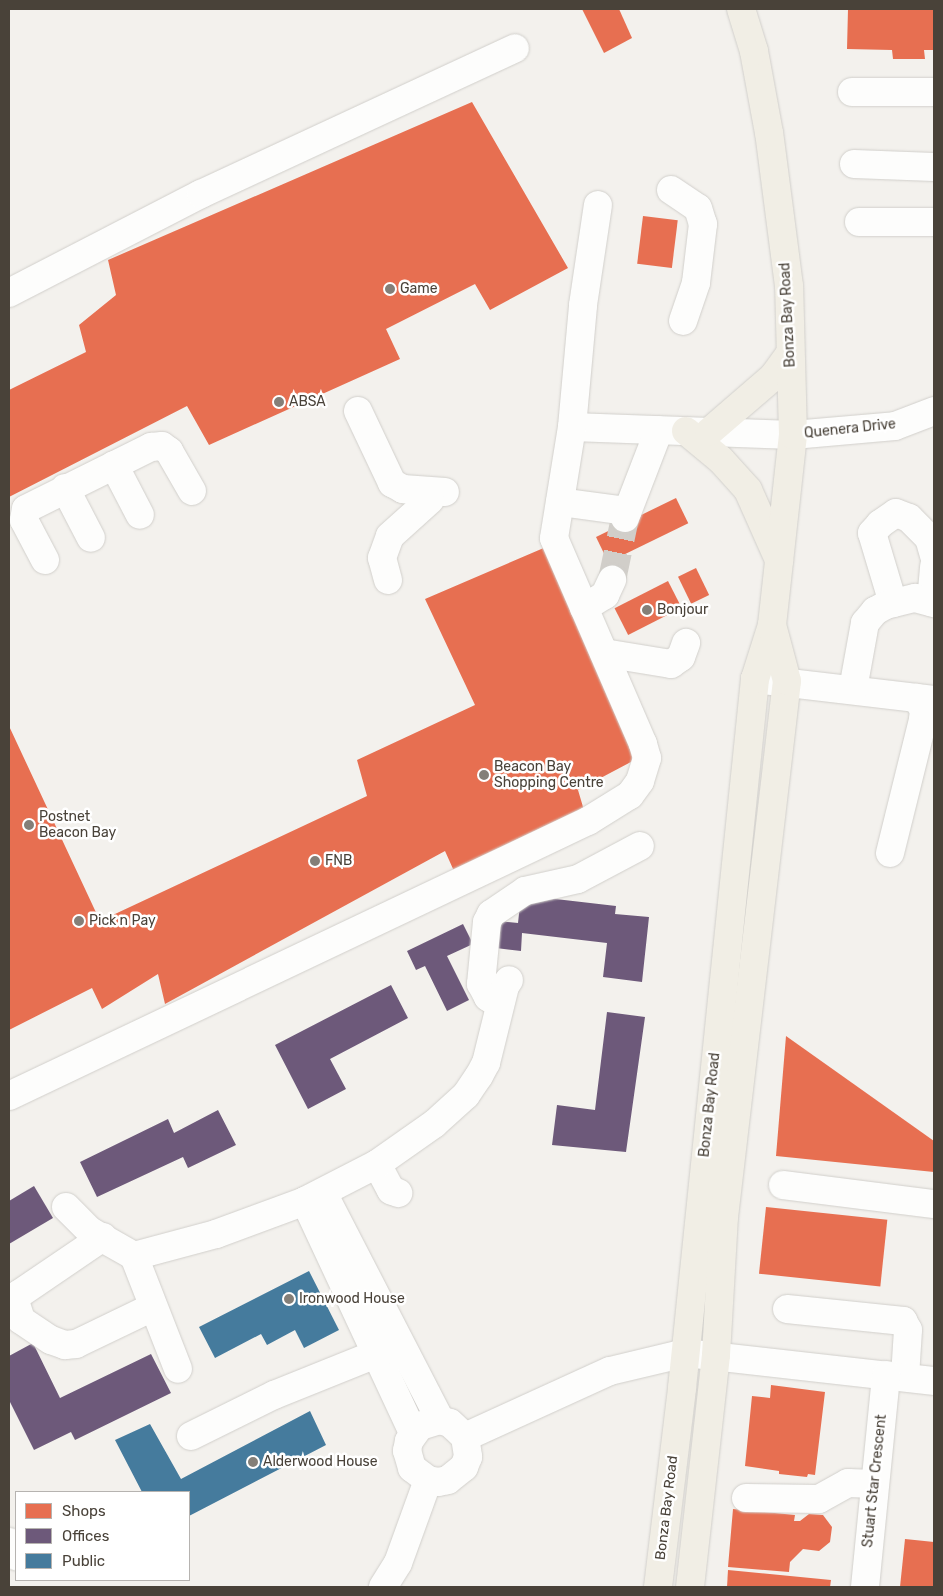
<!DOCTYPE html>
<html>
<head>
<meta charset="utf-8">
<style>
	body { margin:0 }
	#map { position:relative; width:943px; height:1596px; overflow:hidden; background:#f3f1ed; font-family:Rubik,sans-serif }
	div>[style] { position:absolute }
	.shops>* { inset:0; background:#e76f51; transform-origin:0 0 }
	.offices>* { inset:0; background:#6d597a }
	.public>* { inset:0; background:#457b9d }
	.minor-tunnel>* { height:28px; margin-top:-14px; transform-origin:0; background:repeating-linear-gradient(90deg,#d1cec9 0 28px,transparent 0 42px) }
	.roads { filter:drop-shadow(0 0 1px #d1cfcb) drop-shadow(0 0 1px #d1cfcb) }
	.minor>* { height:28px; margin:-14px; padding:0 14px; transform-origin:14px; border-radius:14px; background:#fdfdfc }
	.major>* { height:28px; margin:-14px; padding:0 14px; transform-origin:14px; border-radius:14px; background:#f1eee5 }
	.dots>* { width:14px; height:14px; translate:-50% -50%; box-sizing:border-box; border:2px solid #fff; border-radius:50% }
	span { translate:-50% -50%; white-space:nowrap; text-align:center; line-height:1.15; -webkit-text-stroke:5px #fff; paint-order:stroke }
	.poi-label { font-size:14px; color:#494239 }
	.left { translate:0 -50%; text-align:left }
	.street-label { font-size:14px; color:#494239 }
	.frame { position:absolute; inset:0; border:10px solid #494239; pointer-events:none }
	.legend { position:absolute; left:15px; top:1491px; width:175px; height:90px; box-sizing:border-box; background:#fff; border:1px solid #b6b3b0; margin:0; padding:6px 9px; list-style:none; font-size:15px; color:#494239 }
	.legend li { display:flex; align-items:center; gap:10px; height:25px }
	.legend b { width:25px; border:1px solid #b6b3b0 }
</style>
</head>
<body>
<div id="map">
	<div class="shops">
		<div style="clip-path:polygon(582px 9px,619px 9px,632px 38px,604px 53px)"></div>
		<div style="clip-path:polygon(848px 9px,934px 9px,934px 50px,924px 50px,925px 59px,893px 59px,892px 50px,847px 49px)"></div>
		<div style="clip-path:polygon(472px 102px,568px 268px,490px 310px,475px 284px,386px 329px,400px 359px,209px 445px,187px 406px,9px 497px,9px 390px,86px 352px,79px 325px,116px 295px,108px 260px)"></div>
		<div style="left:643px;top:216px;width:35px;height:48px;rotate:7deg"></div>
		<div style="left:676px;top:498px;width:28px;height:89px;rotate:64deg"></div>
		<div style="clip-path:polygon(546px 547px,646px 754px,578px 790px,586px 817px,458px 880px,445px 851px,165px 1004px,158px 974px,102px 1009px,92px 988px,9px 1030px,9px 726px,100px 921px,367px 796px,357px 760px,475px 705px,425px 599px)"></div>
		<div style="left:696px;top:568px;width:30px;height:20px;rotate:64deg"></div>
		<div style="left:668px;top:581px;width:30px;height:60px;rotate:63deg"></div>
		<div style="clip-path:polygon(786px 1036px,934px 1141px,934px 1172px,776px 1156px)"></div>
		<div style="left:766px;top:1207px;width:122px;height:67px;rotate:6deg"></div>
		<div style="clip-path:polygon(771px 1385px,825px 1392px,815px 1475px,808px 1474px,807px 1477px,779px 1474px,779px 1471px,745px 1466px,752px 1396px,770px 1398px)"></div>
		<div style="clip-path:polygon(733px 1509px,795px 1515px,794px 1521px,800px 1521px,809px 1514px,823px 1515px,832px 1527px,830px 1542px,819px 1551px,803px 1549px,790px 1562px,789px 1572px,728px 1567px)"></div>
		<div style="clip-path:polygon(905px 1539px,934px 1542px,934px 1587px,900px 1587px)"></div>
		<div style="clip-path:polygon(728px 1570px,831px 1580px,830px 1587px,727px 1587px)"></div>
	</div>
	<div class="offices">
		<div style="clip-path:polygon(521px 895px,616px 906px,615px 914px,649px 917px,642px 982px,603px 977px,607px 943px,522px 933px,521px 951px,496px 948px,499px 921px,518px 923px)"></div>
		<div style="clip-path:polygon(463px 924px,473px 944px,447px 956px,469px 1000px,447px 1011px,425px 966px,416px 970px,407px 951px)"></div>
		<div style="clip-path:polygon(391px 985px,408px 1018px,330px 1059px,346px 1089px,308px 1109px,275px 1045px)"></div>
		<div style="clip-path:polygon(607px 1012px,645px 1017px,626px 1152px,552px 1145px,557px 1105px,595px 1110px)"></div>
		<div style="clip-path:polygon(218px 1110px,236px 1145px,188px 1168px,183px 1157px,97px 1197px,80px 1162px,168px 1119px,174px 1133px)"></div>
		<div style="clip-path:polygon(34px 1186px,53px 1218px,9px 1244px,9px 1201px)"></div>
		<div style="clip-path:polygon(33px 1343px,60px 1398px,151px 1354px,171px 1393px,75px 1440px,71px 1432px,34px 1450px,9px 1400px,9px 1356px)"></div>
	</div>
	<div class="public">
		<div style="clip-path:polygon(309px 1271px,339px 1330px,304px 1348px,295px 1330px,267px 1345px,261px 1334px,215px 1358px,199px 1327px)"></div>
		<div style="clip-path:polygon(310px 1411px,326px 1445px,189px 1516px,189px 1492px,142px 1492px,115px 1440px,150px 1424px,181px 1479px)"></div>
	</div>
	<div class="minor-tunnel">
		<div style="left:612px;top:580px;width:63px;rotate:-78.2deg"></div>
	</div>
	<div class="roads">
		<div class="minor">
			<div style="left:852px;top:92px;width:82px"></div>
			<div style="left:854px;top:164px;width:80px;rotate:2.1deg"></div>
			<div style="left:671px;top:190px;width:32px;rotate:34deg"></div>
			<div style="left:698px;top:208px;width:17px;rotate:73deg"></div>
			<div style="left:703px;top:224px;width:59px;rotate:96.8deg"></div>
			<div style="left:696px;top:283px;width:40px;rotate:108.9deg"></div>
			<div style="left:859px;top:222px;width:75px"></div>
			<div style="left:9px;top:293px;width:216px;rotate:-27.3deg"></div>
			<div style="left:201px;top:194px;width:346px;rotate:-24.9deg"></div>
			<div style="left:358px;top:411px;width:80px;rotate:64.7deg"></div>
			<div style="left:392px;top:483px;width:13px;rotate:29deg"></div>
			<div style="left:403px;top:489px;width:42px;rotate:4.1deg"></div>
			<div style="left:572px;top:427px;width:221px;rotate:2.1deg"></div>
			<div style="left:793px;top:435px;width:102px;rotate:-5deg"></div>
			<div style="left:895px;top:426px;width:42px;rotate:-21deg"></div>
			<div style="left:114px;top:465px;width:56px;rotate:62.5deg"></div>
			<div style="left:65px;top:488px;width:56px;rotate:62.5deg"></div>
			<div style="left:560px;top:502px;width:68px;rotate:7.7deg"></div>
			<div style="left:625px;top:518px;width:94px;rotate:-68.9deg"></div>
			<div style="left:45px;top:560px;width:45px;rotate:-117.7deg"></div>
			<div style="left:24px;top:520px;width:11px;rotate:-80deg"></div>
			<div style="left:26px;top:509px;width:140px;rotate:-26.4deg"></div>
			<div style="left:151px;top:447px;width:11px;rotate:-5deg"></div>
			<div style="left:162px;top:446px;width:9px;rotate:36deg"></div>
			<div style="left:169px;top:451px;width:46px;rotate:60.1deg"></div>
			<div style="left:388px;top:580px;width:23px;rotate:-105deg"></div>
			<div style="left:382px;top:558px;width:23px;rotate:-70deg"></div>
			<div style="left:390px;top:536px;width:54px;rotate:-42deg"></div>
			<div style="left:931px;top:602px;width:36px;rotate:-85deg"></div>
			<div style="left:893px;top:603px;width:73px;rotate:-106.7deg"></div>
			<div style="left:872px;top:533px;width:12px;rotate:-48deg"></div>
			<div style="left:880px;top:524px;width:19px;rotate:-35deg"></div>
			<div style="left:896px;top:513px;width:14px;rotate:21deg"></div>
			<div style="left:909px;top:518px;width:28px;rotate:45deg"></div>
			<div style="left:929px;top:538px;width:18px;rotate:74deg"></div>
			<div style="left:584px;top:608px;width:25px;rotate:-32deg"></div>
			<div style="left:605px;top:595px;width:17px;rotate:-65deg"></div>
			<div style="left:604px;top:653px;width:68px;rotate:9.3deg"></div>
			<div style="left:671px;top:664px;width:12px;rotate:-35deg"></div>
			<div style="left:681px;top:657px;width:15px;rotate:-70deg"></div>
			<div style="left:755px;top:679px;width:180px;rotate:6.7deg"></div>
			<div style="left:853px;top:689px;width:67px;rotate:-79.7deg"></div>
			<div style="left:865px;top:623px;width:16px;rotate:-50deg"></div>
			<div style="left:875px;top:611px;width:13px;rotate:-29deg"></div>
			<div style="left:886px;top:605px;width:30px;rotate:-14deg"></div>
			<div style="left:915px;top:598px;width:20px;rotate:15deg"></div>
			<div style="left:890px;top:853px;width:137px;rotate:-76.1deg"></div>
			<div style="left:923px;top:720px;width:11px;rotate:-85deg"></div>
			<div style="left:924px;top:709px;width:14px;rotate:-126deg"></div>
			<div style="left:499px;top:1004px;width:13px;rotate:-148deg"></div>
			<div style="left:488px;top:997px;width:15px;rotate:-118deg"></div>
			<div style="left:481px;top:984px;width:62px;rotate:-84.5deg"></div>
			<div style="left:487px;top:922px;width:9px;rotate:-63deg"></div>
			<div style="left:491px;top:914px;width:41px;rotate:-34.1deg"></div>
			<div style="left:525px;top:891px;width:54px;rotate:-12.8deg"></div>
			<div style="left:578px;top:879px;width:70px;rotate:-28deg"></div>
			<div style="left:9px;top:1096px;width:641px;rotate:-25.41deg"></div>
			<div style="left:588px;top:821px;width:49px;rotate:-31.8deg"></div>
			<div style="left:630px;top:795px;width:17px;rotate:-54deg"></div>
			<div style="left:640px;top:781px;width:24px;rotate:-73deg"></div>
			<div style="left:647px;top:758px;width:15px;rotate:-106deg"></div>
			<div style="left:643px;top:744px;width:224px;rotate:-113.4deg"></div>
			<div style="left:554px;top:538px;width:112px;rotate:-80.8deg"></div>
			<div style="left:572px;top:427px;width:122px;rotate:-84.8deg"></div>
			<div style="left:583px;top:305px;width:101px;rotate:-81.5deg"></div>
			<div style="left:377px;top:1164px;width:30px;rotate:62deg"></div>
			<div style="left:391px;top:1190px;width:8px;rotate:23deg"></div>
			<div style="left:783px;top:1185px;width:152px;rotate:7.2deg"></div>
			<div style="left:323px;top:1193px;width:255px;rotate:62.7deg"></div>
			<div style="left:440px;top:1420px;width:10px;rotate:17deg"></div>
			<div style="left:450px;top:1423px;width:21px;rotate:43deg"></div>
			<div style="left:465px;top:1437px;width:20px;rotate:81deg"></div>
			<div style="left:468px;top:1457px;width:11px;rotate:112deg"></div>
			<div style="left:464px;top:1467px;width:21px;rotate:141deg"></div>
			<div style="left:448px;top:1480px;width:10px;rotate:169deg"></div>
			<div style="left:438px;top:1482px;width:10px;rotate:-169deg"></div>
			<div style="left:428px;top:1480px;width:20px;rotate:-143deg"></div>
			<div style="left:412px;top:1468px;width:18px;rotate:-106deg"></div>
			<div style="left:407px;top:1451px;width:10px;rotate:-79deg"></div>
			<div style="left:409px;top:1441px;width:19px;rotate:-54deg"></div>
			<div style="left:420px;top:1426px;width:21px;rotate:-17deg"></div>
			<div style="left:305px;top:1201px;width:256px;rotate:65deg"></div>
			<div style="left:66px;top:1207px;width:34px;rotate:45deg"></div>
			<div style="left:90px;top:1231px;width:51px;rotate:29.6deg"></div>
			<div style="left:134px;top:1256px;width:121px;rotate:68.7deg"></div>
			<div style="left:103px;top:1237px;width:102px;rotate:145.8deg"></div>
			<div style="left:19px;top:1294px;width:8px;rotate:120deg"></div>
			<div style="left:15px;top:1301px;width:20px;rotate:72deg"></div>
			<div style="left:21px;top:1320px;width:36px;rotate:34deg"></div>
			<div style="left:51px;top:1340px;width:15px;rotate:20deg"></div>
			<div style="left:65px;top:1345px;width:11px;rotate:-5deg"></div>
			<div style="left:76px;top:1344px;width:85px;rotate:-25.7deg"></div>
			<div style="left:134px;top:1256px;width:85px;rotate:-15deg"></div>
			<div style="left:216px;top:1234px;width:95px;rotate:-20.3deg"></div>
			<div style="left:305px;top:1201px;width:81px;rotate:-27.2deg"></div>
			<div style="left:377px;top:1164px;width:70px;rotate:-35.1deg"></div>
			<div style="left:434px;top:1124px;width:43px;rotate:-42.2deg"></div>
			<div style="left:466px;top:1095px;width:23px;rotate:-56deg"></div>
			<div style="left:479px;top:1076px;width:15px;rotate:-62deg"></div>
			<div style="left:486px;top:1063px;width:79px;rotate:-76.1deg"></div>
			<div style="left:505px;top:986px;width:7px;rotate:-56deg"></div>
			<div style="left:787px;top:1309px;width:117px;rotate:5.9deg"></div>
			<div style="left:903px;top:1321px;width:10px;rotate:61deg"></div>
			<div style="left:908px;top:1330px;width:47px;rotate:93.7deg"></div>
			<div style="left:191px;top:1436px;width:93px;rotate:-26.3deg"></div>
			<div style="left:274px;top:1395px;width:126px;rotate:-21.9deg"></div>
			<div style="left:465px;top:1437px;width:159px;rotate:-24.5deg"></div>
			<div style="left:610px;top:1371px;width:77px;rotate:-13.5deg"></div>
			<div style="left:685px;top:1353px;width:251px;rotate:6.4deg"></div>
			<div style="left:746px;top:1498px;width:73px;rotate:0.8deg"></div>
			<div style="left:819px;top:1499px;width:33px;rotate:-29deg"></div>
			<div style="left:848px;top:1483px;width:27px;rotate:2deg"></div>
			<div style="left:9px;top:1542px;width:16px;rotate:63deg"></div>
			<div style="left:383px;top:1587px;width:28px;rotate:-58deg"></div>
			<div style="left:398px;top:1563px;width:88px;rotate:-70.1deg"></div>
			<div style="left:865px;top:1587px;width:213px;rotate:-84.3deg"></div>
		</div>
		<div class="major">
			<div style="left:686px;top:431px;width:45px;rotate:39.6deg"></div>
			<div style="left:721px;top:460px;width:40px;rotate:48deg"></div>
			<div style="left:748px;top:490px;width:77px;rotate:66.1deg"></div>
			<div style="left:709px;top:432px;width:84px;rotate:-40.7deg"></div>
			<div style="left:773px;top:377px;width:29px;rotate:-54deg"></div>
			<div style="left:658px;top:1587px;width:200px;rotate:-83.1deg"></div>
			<div style="left:682px;top:1388px;width:713px;rotate:-84.12deg"></div>
			<div style="left:755px;top:679px;width:57px;rotate:-72.5deg"></div>
			<div style="left:772px;top:625px;width:191px;rotate:-83.7deg"></div>
			<div style="left:793px;top:435px;width:149px;rotate:-91.5deg"></div>
			<div style="left:789px;top:286px;width:154px;rotate:-97.4deg"></div>
			<div style="left:769px;top:133px;width:83px;rotate:-100.4deg"></div>
			<div style="left:754px;top:51px;width:44px;rotate:-107.2deg"></div>
			<div style="left:690px;top:1587px;width:233px;rotate:-83.6deg"></div>
			<div style="left:716px;top:1355px;width:138px;rotate:-86.7deg"></div>
			<div style="left:724px;top:1217px;width:540px;rotate:-83.3deg"></div>
			<div style="left:787px;top:681px;width:58px;rotate:-105deg"></div>
		</div>
	</div>
	<div class="dots">
		<div style="left:390px;top:289px;background:#847f78"></div>
		<div style="left:279px;top:402px;background:#847f78"></div>
		<div style="left:647px;top:610px;background:#847f78"></div>
		<div style="left:484px;top:775px;background:#847f78"></div>
		<div style="left:29px;top:825px;background:#847f78"></div>
		<div style="left:315px;top:861px;background:#847f78"></div>
		<div style="left:79px;top:921px;background:#847f78"></div>
		<div style="left:289px;top:1299px;background:#847f78"></div>
		<div style="left:253px;top:1462px;background:#847f78"></div>
	</div>
	<div class="poi-label">
		<span class="left" style="left:400px;top:289px">Game</span>
		<span class="left" style="left:289px;top:402px">ABSA</span>
		<span class="left" style="left:657px;top:610px">Bonjour</span>
		<span class="left" style="left:494px;top:775px">Beacon Bay<br>Shopping Centre</span>
		<span class="left" style="left:39px;top:825px">Postnet<br>Beacon Bay</span>
		<span class="left" style="left:325px;top:861px">FNB</span>
		<span class="left" style="left:89px;top:921px">Pick n Pay</span>
		<span class="left" style="left:299px;top:1299px">Ironwood House</span>
		<span class="left" style="left:263px;top:1462px">Alderwood House</span>
	</div>
	<div class="street-label">
		<span style="left:788px;top:315px;rotate:-93deg">Bonza Bay Road</span>
		<span style="left:850px;top:429px;rotate:-6deg">Quenera Drive</span>
		<span style="left:710px;top:1105px;rotate:-84deg">Bonza Bay Road</span>
		<span style="left:875px;top:1481px;rotate:-84deg">Stuart Star Crescent</span>
		<span style="left:667px;top:1508px;rotate:-83deg">Bonza Bay Road</span>
	</div>
	<div class="frame"></div>
	<ul class="legend">
	<li><b style="height:14px;background:#e76f51"></b>Shops</li>
	<li><b style="height:14px;background:#6d597a"></b>Offices</li>
	<li><b style="height:14px;background:#457b9d"></b>Public</li>
	</ul>
</div>
</body>
</html>
